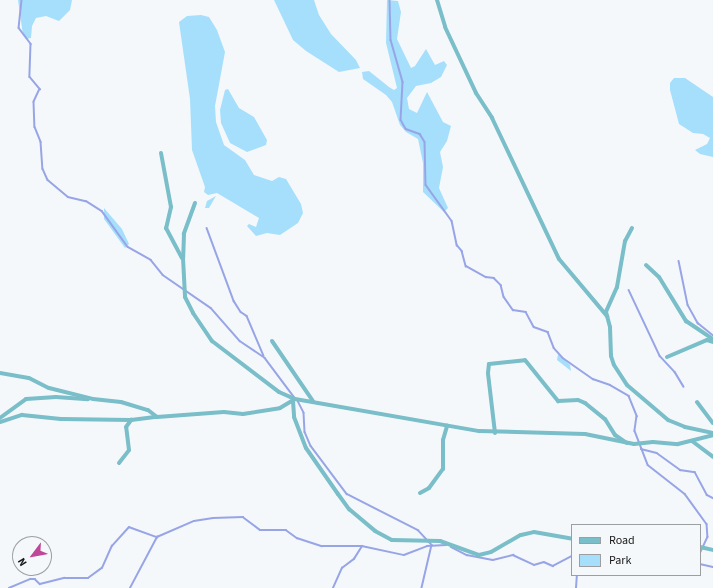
<!DOCTYPE html>
<html>
<head>
<meta charset="utf-8">
<style>
	body { margin:0 }
	#map { position:relative; width:713px; height:588px; overflow:hidden; background:#f5f8fa; font-family:"Source Sans 3",sans-serif }
	div>[style] { position:absolute }
	.green>* { inset:0; background:#a5dffc }
	.stream>* { height:1.5px; margin:-0.75px; padding:0 0.75px; transform-origin:0.75px; border-radius:0.75px; background:#97a5e7 }
	.minor>* { height:4px; margin:-2px; padding:0 2px; transform-origin:2px; border-radius:2px; background:#79bec9 }
	span { translate:-50% -50%; white-space:nowrap; text-align:center; line-height:1.15; -webkit-text-stroke:4px #f5f8fa; paint-order:stroke }
	.legend { position:absolute; left:571px; top:524px; width:130px; height:52px; box-sizing:border-box; background:#f5f8fa; border:1px solid #9c9ea0; margin:0; padding:5px 7px; list-style:none; font-size:12px; color:#171819 }
	.legend li { display:flex; align-items:center; gap:8px; height:20px }
	.legend b { width:20px; border:1px solid #9c9ea0 }
	.north { position:absolute; left:12px; top:536px; width:40px; height:40px; box-sizing:border-box; background:#f5f8fa; border:1px solid #9c9ea0; border-radius:50%; rotate:238deg; font-size:11px; font-weight:700; line-height:16px; text-align:center; color:#171819 }
	.north::after { content:''; display:block; margin:auto; width:14px; height:18px; background:#bf4699; clip-path:polygon(50% 0,100% 100%,50% 72%,0 100%) }
</style>
</head>
<body>
<div id="map">
	<div class="green">
		<div style="clip-path:polygon(18px 0,72px 0,70px 10px,59px 21px,46px 16px,36px 18px,32px 26px,31px 38px,26px 39px,23px 35px)"></div>
		<div style="clip-path:polygon(274px 0,314px 0,319px 15px,331px 34px,356px 60px,360px 68px,339px 72px,306px 51px,293px 40px)"></div>
		<div style="clip-path:polygon(387px 0,398px 1px,401px 12px,397px 39px,411px 68px,415px 66px,426px 49px,435px 65px,444px 61px,447px 65px,441px 77px,431px 83px,416px 86px,407px 98px,409px 109px,417px 113px,427px 92px,443px 122px,451px 126px,447px 141px,440px 152px,443px 167px,439px 188px,448px 208px,444px 212px,423px 192px,423px 163px,418px 139px,406px 132px,400px 125px,392px 102px,386px 95px,363px 79px,362px 72px,369px 71px,389px 87px,394px 90px,397px 88px,386px 43px)"></div>
		<div style="clip-path:polygon(201px 15px,209px 17px,217px 30px,225px 52px,215px 106px,216px 122px,224px 145px,245px 160px,254px 175px,272px 181px,279px 177px,286px 179px,301px 204px,303px 213px,298px 223px,280px 235px,267px 233px,256px 236px,247px 226px,249px 224px,256px 227px,259px 218px,217px 193px,208px 195px,204px 192px,205px 187px,192px 150px,190px 99px,179px 22px,187px 16px)"></div>
		<div style="clip-path:polygon(674px 78px,685px 78px,713px 97px,713px 157px,700px 154px,695px 150px,707px 144px,710px 138px,703px 134px,693px 133px,679px 124px,670px 90px,670px 83px)"></div>
		<div style="clip-path:polygon(228px 89px,239px 108px,254px 117px,267px 140px,266px 145px,247px 152px,230px 143px,221px 123px,220px 110px,225px 90px)"></div>
		<div style="clip-path:polygon(216px 196px,209px 208px,205px 208px,207px 201px)"></div>
		<div style="clip-path:polygon(104px 208px,122px 229px,129px 244px,125px 248px,104px 219px)"></div>
		<div style="clip-path:polygon(558px 354px,570px 365px,571px 371px,557px 360px)"></div>
	</div>
	<div class="stream">
		<div style="left:22px;top:0;width:28px;rotate:96deg"></div>
		<div style="left:19px;top:28px;width:20px;rotate:53deg"></div>
		<div style="left:31px;top:44px;width:33px;rotate:92deg"></div>
		<div style="left:30px;top:77px;width:16px;rotate:50deg"></div>
		<div style="left:40px;top:89px;width:14px;rotate:115deg"></div>
		<div style="left:34px;top:102px;width:25px;rotate:88deg"></div>
		<div style="left:35px;top:127px;width:16px;rotate:68deg"></div>
		<div style="left:41px;top:142px;width:27px;rotate:86deg"></div>
		<div style="left:43px;top:169px;width:12px;rotate:66deg"></div>
		<div style="left:48px;top:180px;width:26px;rotate:40deg"></div>
		<div style="left:68px;top:197px;width:18px;rotate:13deg"></div>
		<div style="left:86px;top:201px;width:19px;rotate:32deg"></div>
		<div style="left:102px;top:211px;width:44px;rotate:54.2deg"></div>
		<div style="left:128px;top:247px;width:26px;rotate:29deg"></div>
		<div style="left:151px;top:260px;width:19px;rotate:51deg"></div>
		<div style="left:163px;top:275px;width:58px;rotate:34.5deg"></div>
		<div style="left:211px;top:308px;width:44px;rotate:48.7deg"></div>
		<div style="left:240px;top:341px;width:30px;rotate:34deg"></div>
		<div style="left:265px;top:358px;width:50px;rotate:53.1deg"></div>
		<div style="left:390px;top:0;width:40px;rotate:88.6deg"></div>
		<div style="left:391px;top:40px;width:44px;rotate:74.1deg"></div>
		<div style="left:403px;top:82px;width:38px;rotate:93deg"></div>
		<div style="left:401px;top:120px;width:10px;rotate:61deg"></div>
		<div style="left:406px;top:129px;width:15px;rotate:20deg"></div>
		<div style="left:420px;top:134px;width:9px;rotate:58deg"></div>
		<div style="left:425px;top:142px;width:43px;rotate:88.7deg"></div>
		<div style="left:426px;top:185px;width:44px;rotate:54.2deg"></div>
		<div style="left:452px;top:221px;width:25px;rotate:78deg"></div>
		<div style="left:457px;top:245px;width:8px;rotate:50deg"></div>
		<div style="left:462px;top:251px;width:16px;rotate:75deg"></div>
		<div style="left:466px;top:266px;width:23px;rotate:29deg"></div>
		<div style="left:486px;top:277px;width:8px;rotate:7deg"></div>
		<div style="left:494px;top:278px;width:10px;rotate:45deg"></div>
		<div style="left:501px;top:285px;width:12px;rotate:76deg"></div>
		<div style="left:504px;top:297px;width:16px;rotate:55deg"></div>
		<div style="left:513px;top:310px;width:13px;rotate:9deg"></div>
		<div style="left:526px;top:312px;width:17px;rotate:62deg"></div>
		<div style="left:534px;top:327px;width:15px;rotate:20deg"></div>
		<div style="left:548px;top:332px;width:17px;rotate:69deg"></div>
		<div style="left:554px;top:348px;width:13px;rotate:48deg"></div>
		<div style="left:563px;top:358px;width:37px;rotate:35deg"></div>
		<div style="left:593px;top:379px;width:18px;rotate:19deg"></div>
		<div style="left:610px;top:385px;width:22px;rotate:30deg"></div>
		<div style="left:629px;top:396px;width:22px;rotate:68deg"></div>
		<div style="left:637px;top:416px;width:15px;rotate:98deg"></div>
		<div style="left:635px;top:431px;width:36px;rotate:69deg"></div>
		<div style="left:648px;top:465px;width:47px;rotate:38.1deg"></div>
		<div style="left:685px;top:494px;width:37px;rotate:54deg"></div>
		<div style="left:707px;top:524px;width:13px;rotate:86deg"></div>
		<div style="left:708px;top:537px;width:19px;rotate:115deg"></div>
		<div style="left:207px;top:228px;width:78px;rotate:69.7deg"></div>
		<div style="left:234px;top:301px;width:13px;rotate:58deg"></div>
		<div style="left:241px;top:312px;width:7px;rotate:34deg"></div>
		<div style="left:247px;top:316px;width:43px;rotate:67deg"></div>
		<div style="left:679px;top:261px;width:45px;rotate:78.4deg"></div>
		<div style="left:688px;top:305px;width:21px;rotate:61deg"></div>
		<div style="left:698px;top:323px;width:19px;rotate:39deg"></div>
		<div style="left:629px;top:290px;width:73px;rotate:64.8deg"></div>
		<div style="left:660px;top:356px;width:22px;rotate:47deg"></div>
		<div style="left:675px;top:372px;width:17px;rotate:59deg"></div>
		<div style="left:298px;top:401px;width:13px;rotate:63deg"></div>
		<div style="left:304px;top:413px;width:19px;rotate:87deg"></div>
		<div style="left:305px;top:432px;width:15px;rotate:67deg"></div>
		<div style="left:311px;top:446px;width:60px;rotate:53.1deg"></div>
		<div style="left:347px;top:494px;width:80px;rotate:26.9deg"></div>
		<div style="left:418px;top:530px;width:21px;rotate:47deg"></div>
		<div style="left:432px;top:545px;width:44px;rotate:103.1deg"></div>
		<div style="left:641px;top:449px;width:16px;rotate:14deg"></div>
		<div style="left:657px;top:453px;width:29px;rotate:36deg"></div>
		<div style="left:680px;top:470px;width:15px;rotate:8deg"></div>
		<div style="left:695px;top:472px;width:26px;rotate:62deg"></div>
		<div style="left:707px;top:495px;width:7px;rotate:27deg"></div>
		<div style="left:451px;top:547px;width:18px;rotate:27deg"></div>
		<div style="left:467px;top:555px;width:26px;rotate:11deg"></div>
		<div style="left:493px;top:560px;width:21px;rotate:-14deg"></div>
		<div style="left:513px;top:555px;width:23px;rotate:25deg"></div>
		<div style="left:534px;top:565px;width:10px;rotate:-17deg"></div>
		<div style="left:544px;top:562px;width:10px;rotate:24deg"></div>
		<div style="left:553px;top:566px;width:21px;rotate:-28deg"></div>
		<div style="left:700px;top:564px;width:13px;rotate:13deg"></div>
		<div style="left:9px;top:588px;width:23px;rotate:-23deg"></div>
		<div style="left:30px;top:579px;width:5px"></div>
		<div style="left:35px;top:579px;width:7px;rotate:45deg"></div>
		<div style="left:40px;top:584px;width:25px;rotate:-14deg"></div>
		<div style="left:64px;top:578px;width:24px"></div>
		<div style="left:88px;top:578px;width:17px;rotate:-36deg"></div>
		<div style="left:102px;top:568px;width:24px;rotate:-66deg"></div>
		<div style="left:112px;top:546px;width:25px;rotate:-48deg"></div>
		<div style="left:129px;top:527px;width:30px;rotate:20deg"></div>
		<div style="left:157px;top:537px;width:40px;rotate:-23.4deg"></div>
		<div style="left:194px;top:521px;width:19px;rotate:-9deg"></div>
		<div style="left:213px;top:518px;width:30px;rotate:-2deg"></div>
		<div style="left:243px;top:517px;width:21px;rotate:37deg"></div>
		<div style="left:260px;top:530px;width:26px"></div>
		<div style="left:286px;top:530px;width:14px;rotate:36deg"></div>
		<div style="left:297px;top:538px;width:26px;rotate:18deg"></div>
		<div style="left:322px;top:546px;width:40px"></div>
		<div style="left:362px;top:546px;width:43px;rotate:12.1deg"></div>
		<div style="left:404px;top:555px;width:25px;rotate:-21deg"></div>
		<div style="left:427px;top:546px;width:19px;rotate:-3deg"></div>
		<div style="left:130px;top:588px;width:58px;rotate:-62.1deg"></div>
		<div style="left:333px;top:588px;width:22px;rotate:-66deg"></div>
		<div style="left:342px;top:568px;width:15px;rotate:-37deg"></div>
		<div style="left:354px;top:559px;width:15px;rotate:-58deg"></div>
		<div style="left:576px;top:588px;width:13px;rotate:-86deg"></div>
	</div>
	<div class="minor">
		<div style="left:437px;top:0;width:28px;rotate:73deg"></div>
		<div style="left:445px;top:27px;width:73px;rotate:64.8deg"></div>
		<div style="left:476px;top:93px;width:30px;rotate:57deg"></div>
		<div style="left:492px;top:118px;width:156px;rotate:64.6deg"></div>
		<div style="left:559px;top:259px;width:75px;rotate:49.9deg"></div>
		<div style="left:161px;top:153px;width:55px;rotate:79.5deg"></div>
		<div style="left:171px;top:207px;width:22px;rotate:103deg"></div>
		<div style="left:166px;top:228px;width:34px;rotate:62deg"></div>
		<div style="left:195px;top:203px;width:33px;rotate:110deg"></div>
		<div style="left:184px;top:234px;width:24px;rotate:92deg"></div>
		<div style="left:183px;top:258px;width:39px;rotate:87deg"></div>
		<div style="left:185px;top:297px;width:18px;rotate:63deg"></div>
		<div style="left:193px;top:313px;width:34px;rotate:56deg"></div>
		<div style="left:212px;top:341px;width:84px;rotate:37.3deg"></div>
		<div style="left:279px;top:392px;width:17px;rotate:24deg"></div>
		<div style="left:632px;top:228px;width:15px;rotate:118deg"></div>
		<div style="left:625px;top:241px;width:47px;rotate:99.9deg"></div>
		<div style="left:617px;top:287px;width:27px;rotate:114deg"></div>
		<div style="left:606px;top:312px;width:16px;rotate:75deg"></div>
		<div style="left:610px;top:327px;width:29px;rotate:88deg"></div>
		<div style="left:611px;top:356px;width:9px;rotate:72deg"></div>
		<div style="left:614px;top:365px;width:24px;rotate:57deg"></div>
		<div style="left:627px;top:385px;width:54px;rotate:40.5deg"></div>
		<div style="left:668px;top:420px;width:18px;rotate:22deg"></div>
		<div style="left:685px;top:427px;width:29px;rotate:12deg"></div>
		<div style="left:646px;top:265px;width:18px;rotate:43deg"></div>
		<div style="left:659px;top:277px;width:52px;rotate:58.5deg"></div>
		<div style="left:686px;top:321px;width:32px;rotate:34deg"></div>
		<div style="left:272px;top:341px;width:73px;rotate:55.7deg"></div>
		<div style="left:667px;top:357px;width:43px;rotate:-23deg"></div>
		<div style="left:707px;top:340px;width:6px;rotate:18deg"></div>
		<div style="left:0;top:373px;width:29px;rotate:10deg"></div>
		<div style="left:29px;top:378px;width:22px;rotate:27deg"></div>
		<div style="left:49px;top:388px;width:45px;rotate:14deg"></div>
		<div style="left:93px;top:399px;width:28px;rotate:6deg"></div>
		<div style="left:121px;top:402px;width:28px;rotate:17deg"></div>
		<div style="left:148px;top:410px;width:11px;rotate:38deg"></div>
		<div style="left:157px;top:417px;width:67px;rotate:-4.3deg"></div>
		<div style="left:224px;top:412px;width:19px;rotate:6deg"></div>
		<div style="left:243px;top:414px;width:37px;rotate:-9deg"></div>
		<div style="left:280px;top:408px;width:17px;rotate:-31deg"></div>
		<div style="left:295px;top:399px;width:187px;rotate:9.9deg"></div>
		<div style="left:479px;top:431px;width:106px;rotate:1.6deg"></div>
		<div style="left:585px;top:434px;width:50px;rotate:11.5deg"></div>
		<div style="left:634px;top:444px;width:19px;rotate:-6deg"></div>
		<div style="left:653px;top:442px;width:25px;rotate:5deg"></div>
		<div style="left:678px;top:444px;width:36px;rotate:-14deg"></div>
		<div style="left:293px;top:401px;width:16px;rotate:86deg"></div>
		<div style="left:294px;top:417px;width:33px;rotate:69deg"></div>
		<div style="left:306px;top:448px;width:56px;rotate:55.2deg"></div>
		<div style="left:338px;top:494px;width:19px;rotate:54deg"></div>
		<div style="left:349px;top:509px;width:34px;rotate:40deg"></div>
		<div style="left:375px;top:531px;width:19px;rotate:28deg"></div>
		<div style="left:392px;top:540px;width:48px;rotate:1.2deg"></div>
		<div style="left:440px;top:541px;width:41px;rotate:19.7deg"></div>
		<div style="left:479px;top:555px;width:12px;rotate:-14deg"></div>
		<div style="left:491px;top:552px;width:34px;rotate:-30deg"></div>
		<div style="left:521px;top:535px;width:13px;rotate:-13deg"></div>
		<div style="left:534px;top:532px;width:39px;rotate:10deg"></div>
		<div style="left:697px;top:402px;width:26px;rotate:53deg"></div>
		<div style="left:0;top:418px;width:32px;rotate:-36deg"></div>
		<div style="left:26px;top:399px;width:30px;rotate:-4deg"></div>
		<div style="left:56px;top:397px;width:32px;rotate:4deg"></div>
		<div style="left:0;top:422px;width:23px;rotate:-18deg"></div>
		<div style="left:22px;top:415px;width:39px;rotate:6deg"></div>
		<div style="left:61px;top:419px;width:70px;rotate:0.8deg"></div>
		<div style="left:131px;top:420px;width:26px;rotate:-7deg"></div>
		<div style="left:495px;top:433px;width:60px;rotate:-96.7deg"></div>
		<div style="left:488px;top:373px;width:9px;rotate:-84deg"></div>
		<div style="left:489px;top:364px;width:36px;rotate:-6deg"></div>
		<div style="left:525px;top:360px;width:53px;rotate:51.2deg"></div>
		<div style="left:558px;top:401px;width:20px;rotate:-3deg"></div>
		<div style="left:578px;top:400px;width:8px;rotate:23deg"></div>
		<div style="left:585px;top:403px;width:26px;rotate:39deg"></div>
		<div style="left:605px;top:419px;width:19px;rotate:58deg"></div>
		<div style="left:615px;top:435px;width:14px;rotate:34deg"></div>
		<div style="left:692px;top:441px;width:26px;rotate:37deg"></div>
		<div style="left:119px;top:463px;width:16px;rotate:-52deg"></div>
		<div style="left:129px;top:450px;width:23px;rotate:-97deg"></div>
		<div style="left:126px;top:427px;width:9px;rotate:-54deg"></div>
		<div style="left:420px;top:493px;width:10px;rotate:-29deg"></div>
		<div style="left:429px;top:488px;width:24px;rotate:-54deg"></div>
		<div style="left:443px;top:469px;width:29px;rotate:-90deg"></div>
		<div style="left:443px;top:440px;width:15px;rotate:-74deg"></div>
		<div style="left:700px;top:547px;width:13px;rotate:13deg"></div>
	</div>
	<ul class="legend">
	<li><b style="height:5px;background:#79bec9"></b>Road</li>
	<li><b style="height:11px;background:#a5dffc"></b>Park</li>
	</ul>
	<div class="north">N</div>
</div>
</body>
</html>
